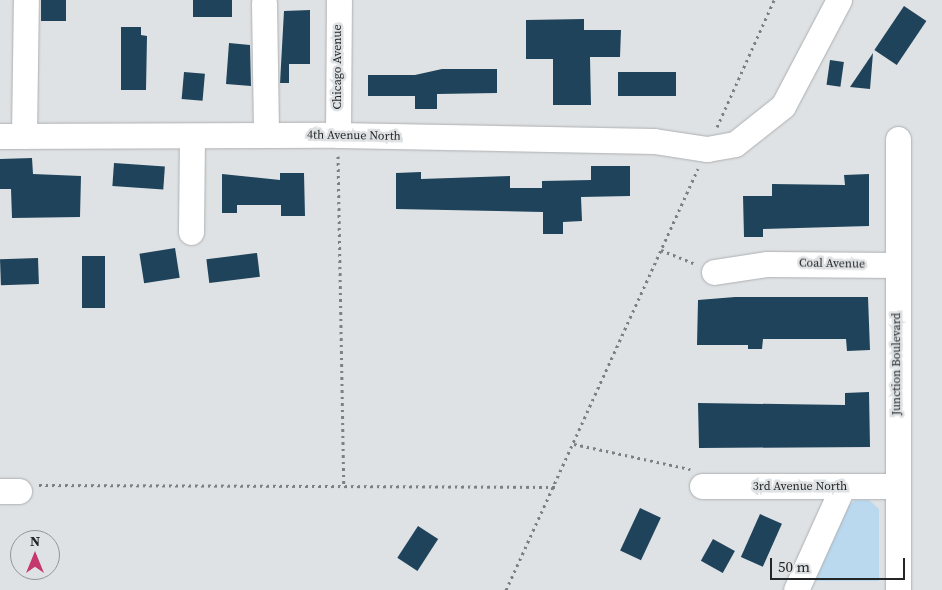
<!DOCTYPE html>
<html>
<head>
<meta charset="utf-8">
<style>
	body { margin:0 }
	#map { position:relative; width:942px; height:590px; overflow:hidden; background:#dfe2e4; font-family:"Source Serif 4",serif }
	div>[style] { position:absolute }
	.green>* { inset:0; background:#bad8ee }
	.building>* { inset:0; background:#1f435b; transform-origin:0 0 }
	.path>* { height:3px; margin-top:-1.5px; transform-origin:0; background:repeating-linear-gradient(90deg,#7d7f80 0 2.5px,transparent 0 6.5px) }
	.roads { filter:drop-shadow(0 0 1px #adafb1) drop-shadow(0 0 1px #adafb1) }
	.minor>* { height:25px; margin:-12.5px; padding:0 12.5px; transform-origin:12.5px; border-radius:12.5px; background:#fff }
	span { translate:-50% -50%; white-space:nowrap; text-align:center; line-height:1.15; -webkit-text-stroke:5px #dfe2e4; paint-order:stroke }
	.street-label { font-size:12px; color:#242526 }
	.north { position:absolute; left:10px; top:530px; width:50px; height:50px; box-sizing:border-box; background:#dfe2e4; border:1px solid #949698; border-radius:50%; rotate:0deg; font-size:14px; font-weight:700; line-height:20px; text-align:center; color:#242526 }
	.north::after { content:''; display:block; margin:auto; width:18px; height:22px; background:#c4386d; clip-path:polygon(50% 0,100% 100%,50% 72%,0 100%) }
	.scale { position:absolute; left:770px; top:558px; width:135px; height:22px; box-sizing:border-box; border:2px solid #242526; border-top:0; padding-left:6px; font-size:15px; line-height:18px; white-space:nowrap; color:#242526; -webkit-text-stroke:4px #dfe2e4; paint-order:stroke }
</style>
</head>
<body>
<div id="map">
	<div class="green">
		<div style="clip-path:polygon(855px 500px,869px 500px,879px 509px,879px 581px,813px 581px,848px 506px)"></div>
	</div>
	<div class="building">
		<div style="left:41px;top:0;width:25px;height:21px"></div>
		<div style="left:193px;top:0;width:39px;height:17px"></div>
		<div style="left:904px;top:6px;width:27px;height:53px;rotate:34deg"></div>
		<div style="clip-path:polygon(310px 10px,310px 64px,289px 64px,289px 83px,280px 83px,284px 11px)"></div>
		<div style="clip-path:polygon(584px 19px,584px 30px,621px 30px,620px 57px,590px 57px,591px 105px,553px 105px,553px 59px,526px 59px,526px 20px)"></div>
		<div style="clip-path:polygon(121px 27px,141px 27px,141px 35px,147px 36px,146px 90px,121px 90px)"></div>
		<div style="clip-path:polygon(229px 43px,250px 45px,251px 86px,226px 84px)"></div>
		<div style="clip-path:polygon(873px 53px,870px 89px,850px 87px)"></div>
		<div style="left:830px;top:60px;width:14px;height:25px;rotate:8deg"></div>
		<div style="clip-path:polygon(442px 69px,497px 69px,497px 93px,437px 94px,437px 109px,415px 109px,415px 96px,368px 96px,368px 75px,415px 75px)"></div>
		<div style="left:184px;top:72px;width:21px;height:27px;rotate:5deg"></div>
		<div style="left:618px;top:72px;width:58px;height:24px"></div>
		<div style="clip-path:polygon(32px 158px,33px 174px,81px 176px,80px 217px,12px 218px,11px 189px,0 189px,0 159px)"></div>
		<div style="left:114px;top:163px;width:51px;height:23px;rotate:4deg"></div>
		<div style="clip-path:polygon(591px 166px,630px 166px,630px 196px,581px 197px,582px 221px,563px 222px,563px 234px,543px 234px,543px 212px,396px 209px,396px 173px,421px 172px,421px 179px,510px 176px,510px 188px,542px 188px,542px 181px,591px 180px)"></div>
		<div style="clip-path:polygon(280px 173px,304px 173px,305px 216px,281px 216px,281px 205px,237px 205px,237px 213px,222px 213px,222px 174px,280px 180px)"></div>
		<div style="clip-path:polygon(869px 174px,869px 226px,763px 229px,763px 237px,744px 237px,743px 196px,772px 196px,772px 184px,845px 185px,844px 175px)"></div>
		<div style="left:175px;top:248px;width:30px;height:36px;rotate:81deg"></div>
		<div style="left:257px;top:253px;width:24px;height:51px;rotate:83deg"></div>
		<div style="left:105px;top:256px;width:52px;height:23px;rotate:90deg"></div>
		<div style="left:38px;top:258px;width:26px;height:38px;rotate:88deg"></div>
		<div style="clip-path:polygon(735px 297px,868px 297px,870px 350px,847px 351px,846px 339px,763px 339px,762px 349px,748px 349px,748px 345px,697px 345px,698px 300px)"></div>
		<div style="clip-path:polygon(869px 392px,870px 447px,699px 448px,698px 403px,845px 405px,845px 393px)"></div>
		<div style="left:640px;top:508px;width:23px;height:47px;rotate:25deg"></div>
		<div style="left:760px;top:514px;width:24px;height:47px;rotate:24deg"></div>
		<div style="left:418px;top:526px;width:24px;height:38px;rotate:33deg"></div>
		<div style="left:713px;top:539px;width:25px;height:25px;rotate:29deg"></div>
	</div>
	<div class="path">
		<div style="left:717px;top:127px;width:139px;rotate:-65.8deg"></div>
		<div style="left:338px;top:156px;width:330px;rotate:89deg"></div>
		<div style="left:661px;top:250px;width:37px;rotate:22deg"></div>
		<div style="left:574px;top:444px;width:119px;rotate:12.2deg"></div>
		<div style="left:39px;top:485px;width:516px;rotate:0.22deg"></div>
		<div style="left:506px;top:590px;width:463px;rotate:-65.5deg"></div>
	</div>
	<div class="roads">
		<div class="minor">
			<div style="left:264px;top:3px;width:132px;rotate:89.1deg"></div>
			<div style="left:338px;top:135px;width:135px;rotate:-89.6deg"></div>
			<div style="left:0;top:136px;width:338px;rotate:-0.2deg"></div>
			<div style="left:338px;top:135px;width:316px;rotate:1.1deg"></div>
			<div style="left:654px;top:141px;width:54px;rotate:8.6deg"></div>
			<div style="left:707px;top:149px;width:28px;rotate:-10deg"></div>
			<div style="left:735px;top:144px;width:61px;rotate:-38.4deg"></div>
			<div style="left:783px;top:106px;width:120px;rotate:-62.2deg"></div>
			<div style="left:24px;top:136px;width:135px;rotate:-89.2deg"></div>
			<div style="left:191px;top:232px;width:96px;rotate:-89.4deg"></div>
			<div style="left:714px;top:272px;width:54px;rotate:-8.6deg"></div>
			<div style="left:767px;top:264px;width:130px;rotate:0.4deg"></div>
			<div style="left:702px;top:486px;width:195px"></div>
			<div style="left:0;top:491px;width:19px"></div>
			<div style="left:796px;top:590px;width:112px;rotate:-65.7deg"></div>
			<div style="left:898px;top:590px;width:451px;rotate:-90deg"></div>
		</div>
	</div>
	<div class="street-label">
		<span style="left:338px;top:67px;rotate:-90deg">Chicago Avenue</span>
		<span style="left:354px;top:136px;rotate:1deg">4th Avenue North</span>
		<span style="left:832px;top:264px;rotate:1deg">Coal Avenue</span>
		<span style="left:897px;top:364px;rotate:-90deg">Junction Boulevard</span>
		<span style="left:800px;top:487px">3rd Avenue North</span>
	</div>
	<div class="north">N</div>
	<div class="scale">50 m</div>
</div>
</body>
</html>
